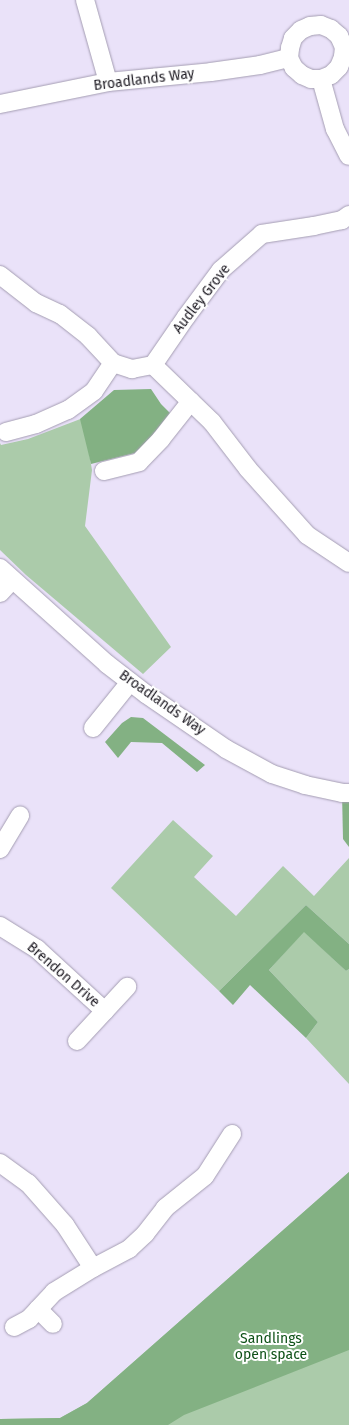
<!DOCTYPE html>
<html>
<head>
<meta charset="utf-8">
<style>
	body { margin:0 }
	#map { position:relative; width:349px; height:1425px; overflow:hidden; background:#eae2f9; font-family:"Fira Sans",sans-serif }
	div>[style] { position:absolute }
	.green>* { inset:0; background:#abcbaa }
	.forest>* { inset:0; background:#83b183 }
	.roads { filter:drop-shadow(0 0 1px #a49db2) drop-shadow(0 0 1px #a49db2) }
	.street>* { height:18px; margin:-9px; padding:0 9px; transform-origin:9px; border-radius:9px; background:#fff }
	span { translate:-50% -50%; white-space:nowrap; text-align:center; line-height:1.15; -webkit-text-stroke:4px #fff; paint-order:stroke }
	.street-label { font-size:14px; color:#1a171f }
	.park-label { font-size:14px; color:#0e5117 }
</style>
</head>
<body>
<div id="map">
	<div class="green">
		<div style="clip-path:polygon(83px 418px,92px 470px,85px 526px,171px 647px,143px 674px,26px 575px,0 550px,0 443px,1px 445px,28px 439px)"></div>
		<div style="clip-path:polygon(173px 820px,213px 856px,194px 877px,236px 916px,283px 866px,314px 896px,349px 858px,349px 944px,306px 905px,219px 991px,111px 888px)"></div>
		<div style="clip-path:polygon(304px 931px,346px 971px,349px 969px,349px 1084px,306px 1038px,318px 1022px,269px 970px)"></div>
		<div style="clip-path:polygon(349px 1172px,349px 1425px,0 1425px,0 1419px,60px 1418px,87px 1403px)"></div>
	</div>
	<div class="forest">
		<div style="clip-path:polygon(151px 389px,161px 404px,170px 413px,147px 442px,135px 453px,91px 464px,80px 419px,114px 390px)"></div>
		<div style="clip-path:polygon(131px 717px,143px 718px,205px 765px,197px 772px,162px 743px,131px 742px,118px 758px,105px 742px,122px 723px)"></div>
		<div style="clip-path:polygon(342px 793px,349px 793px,349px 847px,343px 839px)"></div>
		<div style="clip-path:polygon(306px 905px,349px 944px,349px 969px,346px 971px,304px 932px,269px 970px,318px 1022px,306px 1038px,250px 985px,233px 1005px,219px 991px)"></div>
		<div style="clip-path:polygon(349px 1172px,349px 1350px,184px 1415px,168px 1425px,0 1425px,0 1419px,60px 1418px,87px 1403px)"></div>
	</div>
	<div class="roads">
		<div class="street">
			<div style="left:85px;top:0;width:85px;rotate:74.3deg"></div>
			<div style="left:321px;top:25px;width:11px;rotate:22deg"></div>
			<div style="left:331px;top:29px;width:11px;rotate:41deg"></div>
			<div style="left:339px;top:36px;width:12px;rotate:66deg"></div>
			<div style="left:344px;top:47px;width:10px;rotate:96deg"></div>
			<div style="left:343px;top:57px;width:11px;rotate:112deg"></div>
			<div style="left:339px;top:67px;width:11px;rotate:135deg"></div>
			<div style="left:331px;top:75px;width:11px;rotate:158deg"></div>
			<div style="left:321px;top:79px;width:10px;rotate:180deg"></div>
			<div style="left:311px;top:79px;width:10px;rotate:-156deg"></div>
			<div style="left:302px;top:75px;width:11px;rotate:-139deg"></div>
			<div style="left:294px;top:68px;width:11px;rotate:-117deg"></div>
			<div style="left:289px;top:58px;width:10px;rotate:-84deg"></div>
			<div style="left:290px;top:48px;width:10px;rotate:-73deg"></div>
			<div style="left:293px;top:38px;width:11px;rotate:-45deg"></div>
			<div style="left:301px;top:30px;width:10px;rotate:-24deg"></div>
			<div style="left:310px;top:26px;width:11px;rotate:-5deg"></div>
			<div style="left:321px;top:79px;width:52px;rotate:74.4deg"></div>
			<div style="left:335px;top:129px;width:30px;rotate:63deg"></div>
			<div style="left:0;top:104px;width:110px;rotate:-11.5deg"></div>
			<div style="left:108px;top:82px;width:103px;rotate:-5.5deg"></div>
			<div style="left:211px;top:72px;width:49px;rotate:-8.1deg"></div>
			<div style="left:260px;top:65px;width:30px;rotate:-14deg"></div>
			<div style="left:349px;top:215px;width:9px;rotate:144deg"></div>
			<div style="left:342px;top:220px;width:29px;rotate:168deg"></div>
			<div style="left:314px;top:226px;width:53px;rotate:171.3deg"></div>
			<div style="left:262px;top:234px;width:55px;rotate:138.7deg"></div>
			<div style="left:221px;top:270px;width:59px;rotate:126.7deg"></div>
			<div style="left:186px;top:317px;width:58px;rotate:124.5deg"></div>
			<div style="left:153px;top:365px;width:82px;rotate:44deg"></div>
			<div style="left:212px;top:422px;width:59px;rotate:52.5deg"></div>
			<div style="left:248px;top:469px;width:89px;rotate:48.2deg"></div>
			<div style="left:307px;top:535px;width:50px;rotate:33.7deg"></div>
			<div style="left:0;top:275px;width:46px;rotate:37.9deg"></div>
			<div style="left:36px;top:303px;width:26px;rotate:25deg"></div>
			<div style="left:60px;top:314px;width:36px;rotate:38deg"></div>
			<div style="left:88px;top:336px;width:37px;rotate:47deg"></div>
			<div style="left:113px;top:363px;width:20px;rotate:18deg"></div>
			<div style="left:132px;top:369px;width:21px;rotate:-11deg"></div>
			<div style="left:6px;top:432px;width:31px;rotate:-15deg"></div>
			<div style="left:36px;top:424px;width:35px;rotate:-24deg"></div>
			<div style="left:68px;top:410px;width:32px;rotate:-36deg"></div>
			<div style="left:94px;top:391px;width:34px;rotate:-56deg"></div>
			<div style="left:104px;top:471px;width:36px;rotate:-14deg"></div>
			<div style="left:139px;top:462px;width:32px;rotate:-46deg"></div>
			<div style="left:161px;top:439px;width:48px;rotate:-51.7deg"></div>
			<div style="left:0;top:568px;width:144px;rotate:41.9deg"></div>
			<div style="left:107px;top:664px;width:49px;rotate:37.6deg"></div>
			<div style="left:146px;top:694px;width:97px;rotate:34.5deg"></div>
			<div style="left:226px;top:749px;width:52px;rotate:28.5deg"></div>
			<div style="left:272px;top:774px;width:35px;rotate:18deg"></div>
			<div style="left:305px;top:785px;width:38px;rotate:12deg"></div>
			<div style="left:342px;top:793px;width:7px"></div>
			<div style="left:0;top:593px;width:18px;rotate:-47deg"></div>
			<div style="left:93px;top:728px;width:59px;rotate:-51.2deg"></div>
			<div style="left:0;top:849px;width:39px;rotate:-59deg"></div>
			<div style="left:0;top:926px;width:44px;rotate:31.9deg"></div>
			<div style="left:37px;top:949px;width:92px;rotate:42.4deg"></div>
			<div style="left:77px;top:1041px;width:74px;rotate:-47.2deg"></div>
			<div style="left:0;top:1163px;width:34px;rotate:36deg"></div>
			<div style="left:28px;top:1183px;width:56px;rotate:48.6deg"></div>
			<div style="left:65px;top:1225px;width:51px;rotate:56.9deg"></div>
			<div style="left:93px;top:1268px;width:41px;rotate:-27.8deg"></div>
			<div style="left:129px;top:1249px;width:22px;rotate:-43deg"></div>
			<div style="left:145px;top:1234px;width:33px;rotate:-52deg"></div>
			<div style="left:165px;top:1208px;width:51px;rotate:-38.7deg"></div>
			<div style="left:205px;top:1176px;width:50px;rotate:-57.3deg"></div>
			<div style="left:38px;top:1309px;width:21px;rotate:45deg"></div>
			<div style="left:14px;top:1327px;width:17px;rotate:-28deg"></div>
			<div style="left:29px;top:1319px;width:37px;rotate:-47deg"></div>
			<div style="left:54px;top:1292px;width:46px;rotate:-31.6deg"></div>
		</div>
	</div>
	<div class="street-label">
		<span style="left:144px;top:80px;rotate:-7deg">Broadlands Way</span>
		<span style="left:202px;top:299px;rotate:-52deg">Audley Grove</span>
		<span style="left:162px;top:703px;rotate:35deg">Broadlands Way</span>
		<span style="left:63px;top:975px;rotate:41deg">Brendon Drive</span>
	</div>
	<div class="park-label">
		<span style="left:271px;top:1347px">Sandlings<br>open space</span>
	</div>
</div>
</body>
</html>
